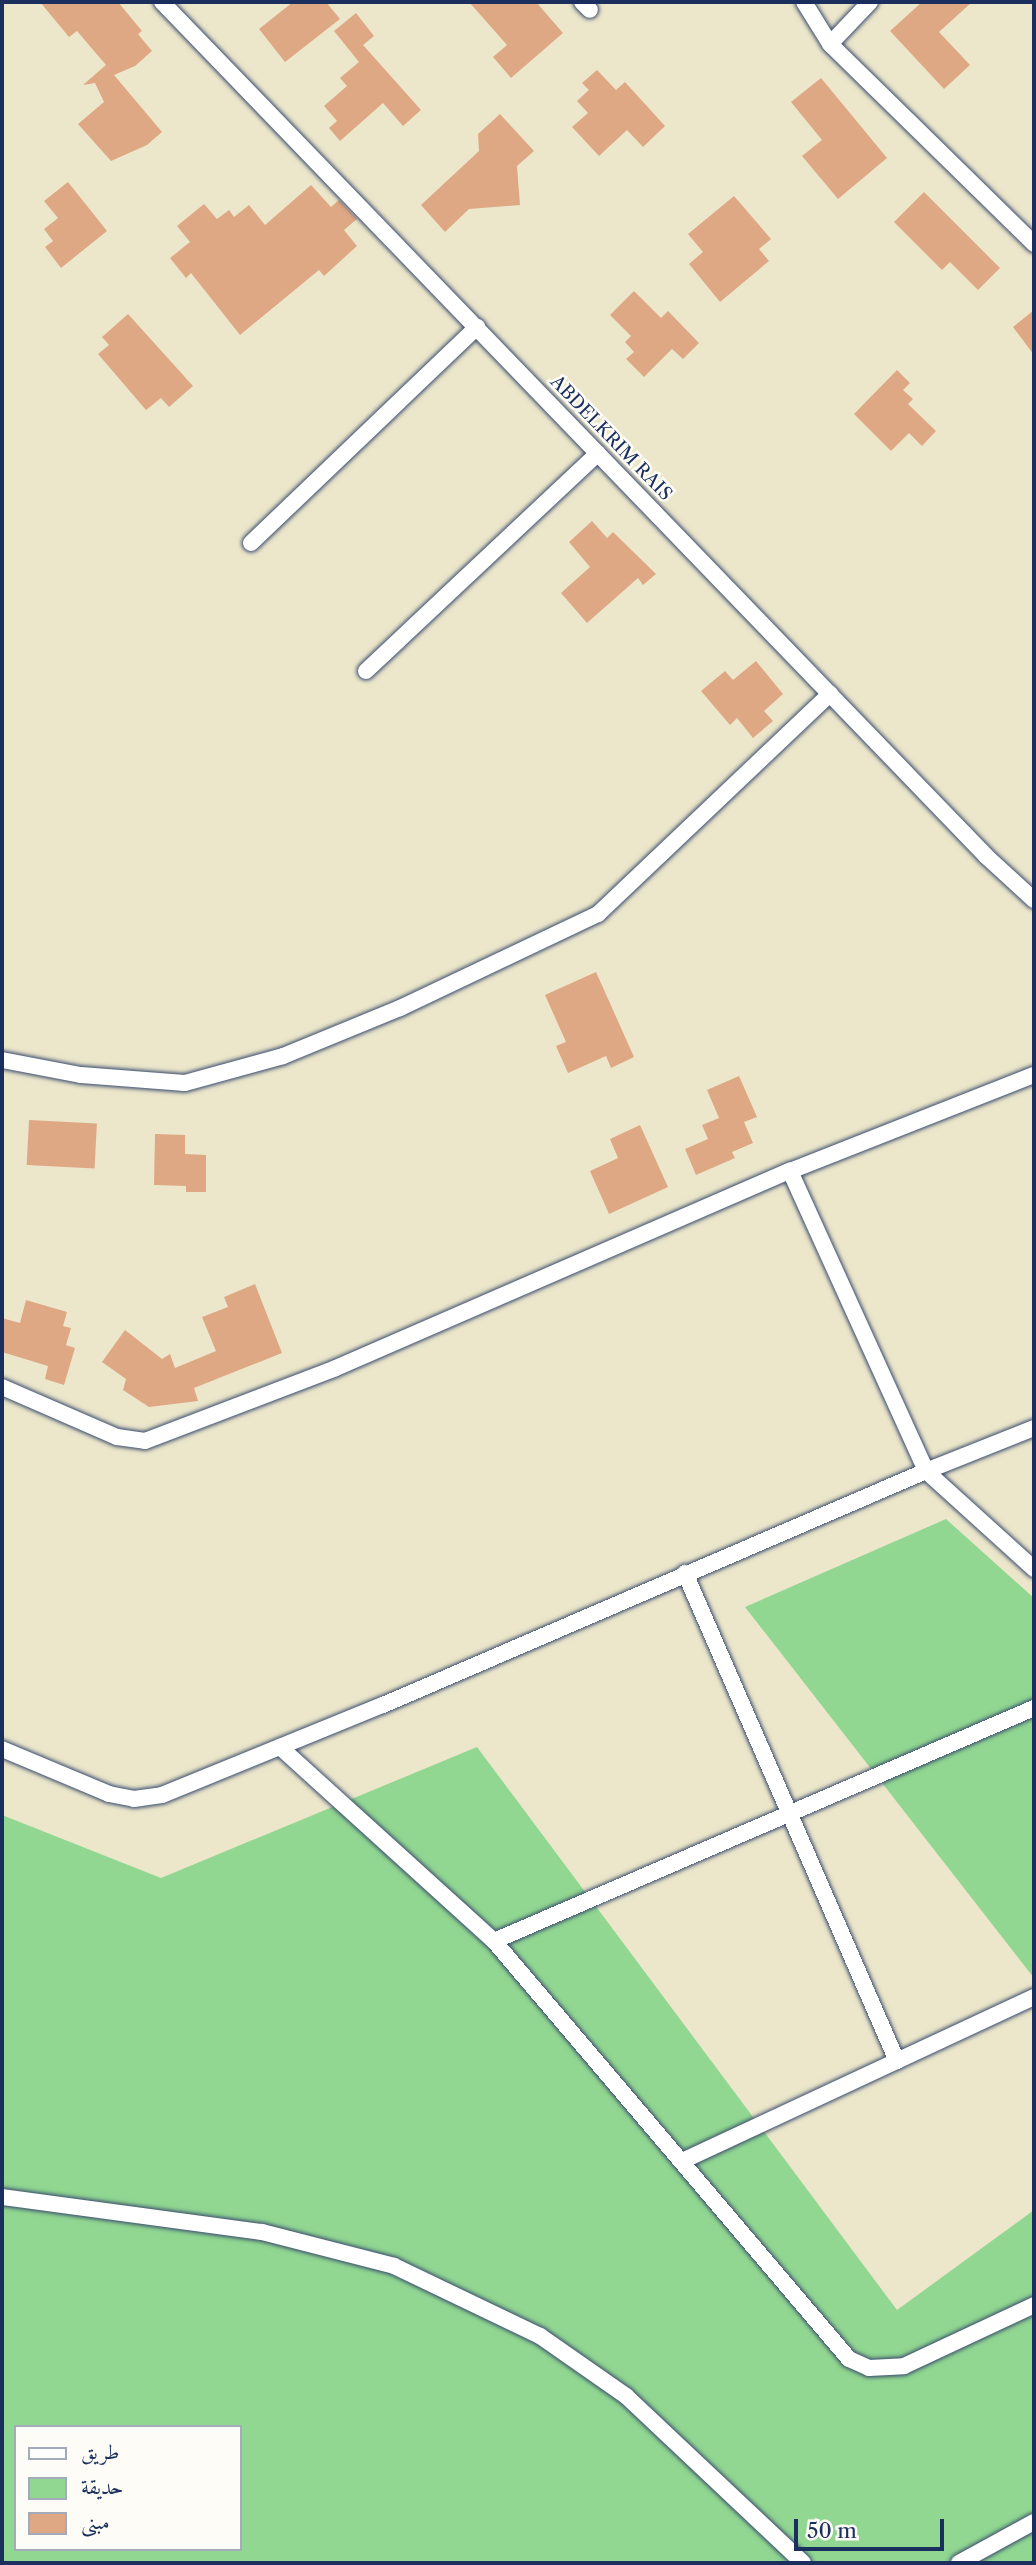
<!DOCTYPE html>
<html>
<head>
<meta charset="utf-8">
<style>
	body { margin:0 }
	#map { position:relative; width:1036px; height:2565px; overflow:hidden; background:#ece7cb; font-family:"Libre Caslon Text",Amiri,serif }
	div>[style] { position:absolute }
	.green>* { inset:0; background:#91d791 }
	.building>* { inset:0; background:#dfa885; transform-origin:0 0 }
	.roads { filter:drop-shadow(0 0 2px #3a4b6e) drop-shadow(0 0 2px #3a4b6e) }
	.minor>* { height:16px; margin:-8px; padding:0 8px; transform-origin:8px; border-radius:8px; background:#fff }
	span { translate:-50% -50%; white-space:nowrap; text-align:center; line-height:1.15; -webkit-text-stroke:5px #fdfcf7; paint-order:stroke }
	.street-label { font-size:18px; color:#1b2f5e }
	.frame { position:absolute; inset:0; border:4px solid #1b2f5e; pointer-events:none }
	.legend { position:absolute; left:14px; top:2425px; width:228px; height:126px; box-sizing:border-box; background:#fdfcf7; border:2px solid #a3aaba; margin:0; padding:9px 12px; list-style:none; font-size:21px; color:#1b2f5e }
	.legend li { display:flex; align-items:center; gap:14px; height:35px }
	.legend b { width:35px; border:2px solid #a3aaba }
	.scale { position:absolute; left:794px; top:2519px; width:150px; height:32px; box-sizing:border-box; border:4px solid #1b2f5e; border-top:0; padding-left:9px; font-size:21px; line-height:24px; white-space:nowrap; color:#1b2f5e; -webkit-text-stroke:5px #fdfcf7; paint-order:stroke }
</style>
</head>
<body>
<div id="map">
	<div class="green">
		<div style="clip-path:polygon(946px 1519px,1034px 1598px,1034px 1978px,745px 1607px)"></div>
		<div style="clip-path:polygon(evenodd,477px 1747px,897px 2310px,1034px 2210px,1034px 2563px,2px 2563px,2px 1815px,161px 1878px,477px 1747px,16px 2427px,240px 2427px,240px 2549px,16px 2549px,16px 2427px)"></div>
	</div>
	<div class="building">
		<div style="clip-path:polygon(40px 2px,118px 2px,142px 31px,138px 34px,152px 51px,135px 66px,114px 75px,162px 132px,147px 145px,111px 161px,78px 124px,104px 102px,95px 83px,83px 85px,106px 65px,77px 31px,69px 37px)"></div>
		<div style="clip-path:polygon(293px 2px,326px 2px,340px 19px,285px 62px,259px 29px)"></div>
		<div style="clip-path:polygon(469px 2px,536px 2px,563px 33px,511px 78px,493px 57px,507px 45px)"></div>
		<div style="clip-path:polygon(922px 2px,972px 2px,939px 32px,970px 65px,944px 89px,890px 31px)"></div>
		<div style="clip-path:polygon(356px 13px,374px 36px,363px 45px,421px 110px,403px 126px,383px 103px,340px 141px,329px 128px,337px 121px,324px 106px,347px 86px,340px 78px,359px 62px,334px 31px)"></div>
		<div style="clip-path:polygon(597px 70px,616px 90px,625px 82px,665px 126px,643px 147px,627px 130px,599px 156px,572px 127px,588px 113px,577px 101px,589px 90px,582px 83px)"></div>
		<div style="clip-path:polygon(821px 78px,887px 158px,838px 199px,802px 156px,822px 140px,791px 102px)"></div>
		<div style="clip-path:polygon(500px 114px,534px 151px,517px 166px,520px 205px,469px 209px,445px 232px,421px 205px,479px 151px,478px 134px)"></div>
		<div style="clip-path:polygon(68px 182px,107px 231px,61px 268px,45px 247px,53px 241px,44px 229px,58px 218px,44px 201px)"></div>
		<div style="clip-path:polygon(311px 185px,331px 207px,339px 200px,357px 219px,344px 230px,357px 246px,324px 276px,319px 270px,240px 335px,191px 273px,186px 278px,170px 258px,190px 242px,177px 226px,204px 204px,217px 219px,229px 210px,234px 217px,249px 205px,265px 225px)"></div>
		<div style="clip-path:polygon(924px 192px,1000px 268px,978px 290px,950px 262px,942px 270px,894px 222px)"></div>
		<div style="clip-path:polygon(734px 196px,771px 239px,759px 249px,769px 261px,720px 302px,689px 264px,703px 252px,688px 234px)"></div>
		<div style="clip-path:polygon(634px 291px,661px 318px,668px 311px,699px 343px,683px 359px,672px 349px,644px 377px,626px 359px,634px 352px,625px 342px,631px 336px,610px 315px)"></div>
		<div style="clip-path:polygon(1034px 310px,1034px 355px,1013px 327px)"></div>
		<div style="clip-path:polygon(128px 314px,193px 386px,169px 407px,161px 398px,146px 410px,98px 354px,109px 345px,102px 337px)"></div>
		<div style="clip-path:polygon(897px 370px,910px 383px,903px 390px,913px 399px,908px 404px,936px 431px,922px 446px,909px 433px,891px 451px,854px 414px)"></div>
		<div style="clip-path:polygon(592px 521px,607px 538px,613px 532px,656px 574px,643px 585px,638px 578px,587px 623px,561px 593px,590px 567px,569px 542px)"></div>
		<div style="clip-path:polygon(756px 661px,783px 694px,764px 711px,773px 721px,753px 738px,737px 718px,730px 725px,701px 691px,725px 671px,733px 680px)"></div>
		<div style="clip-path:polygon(596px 972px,634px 1057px,611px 1068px,606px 1056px,568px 1073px,556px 1046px,566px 1042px,545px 995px)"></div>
		<div style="clip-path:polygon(739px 1076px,757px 1117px,744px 1122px,753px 1143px,732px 1152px,735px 1158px,696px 1175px,685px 1149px,708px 1139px,702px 1125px,719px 1118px,707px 1090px)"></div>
		<div style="left:29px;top:1120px;width:68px;height:45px;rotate:3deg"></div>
		<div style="clip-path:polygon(640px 1125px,668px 1187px,609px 1214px,590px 1171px,618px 1158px,610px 1139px)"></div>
		<div style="clip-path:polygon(155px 1134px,185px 1135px,185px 1154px,206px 1155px,206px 1192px,186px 1192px,186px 1186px,154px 1185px)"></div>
		<div style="clip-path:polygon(255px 1284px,282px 1353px,194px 1388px,198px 1401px,149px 1407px,123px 1390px,126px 1379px,102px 1362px,125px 1330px,162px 1359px,170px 1354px,175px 1368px,216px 1351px,202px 1317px,228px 1307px,224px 1297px)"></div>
		<div style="clip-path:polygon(26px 1300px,67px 1312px,63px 1326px,71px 1328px,66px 1345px,75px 1348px,64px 1385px,45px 1379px,48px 1366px,2px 1352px,2px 1318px,20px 1323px)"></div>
	</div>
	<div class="roads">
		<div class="minor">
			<div style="left:162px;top:2px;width:1187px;rotate:46.02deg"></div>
			<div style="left:986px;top:856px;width:65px;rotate:42.5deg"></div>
			<div style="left:582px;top:2px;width:11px;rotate:45deg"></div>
			<div style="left:804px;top:2px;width:49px;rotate:58.2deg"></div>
			<div style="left:830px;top:44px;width:286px;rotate:44.4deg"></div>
			<div style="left:830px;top:44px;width:58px;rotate:-46.4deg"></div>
			<div style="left:251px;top:543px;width:313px;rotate:-43.7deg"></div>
			<div style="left:366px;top:671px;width:318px;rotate:-43.2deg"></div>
			<div style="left:2px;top:1060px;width:80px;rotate:10.8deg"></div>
			<div style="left:81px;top:1075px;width:104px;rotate:4.4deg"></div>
			<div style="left:185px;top:1083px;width:102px;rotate:-15.4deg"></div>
			<div style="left:283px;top:1056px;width:126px;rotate:-22.3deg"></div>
			<div style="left:400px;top:1008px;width:219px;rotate:-25.4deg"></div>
			<div style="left:598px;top:914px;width:320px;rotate:-43.5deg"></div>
			<div style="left:790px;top:1171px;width:329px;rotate:65.6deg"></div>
			<div style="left:926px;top:1471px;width:116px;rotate:-21.7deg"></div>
			<div style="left:2px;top:1387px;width:125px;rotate:23.5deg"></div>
			<div style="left:117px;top:1437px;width:28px;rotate:8deg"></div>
			<div style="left:145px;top:1441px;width:204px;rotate:-20.9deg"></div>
			<div style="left:336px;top:1368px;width:495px;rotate:-23.5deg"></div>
			<div style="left:790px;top:1171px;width:262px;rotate:-21.5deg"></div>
			<div style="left:685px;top:1573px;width:532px;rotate:66.52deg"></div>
			<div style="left:280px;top:1747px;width:289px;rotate:42.2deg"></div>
			<div style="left:494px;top:1941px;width:548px;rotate:49.66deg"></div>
			<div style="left:849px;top:2359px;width:22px;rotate:24deg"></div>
			<div style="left:869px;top:2368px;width:35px;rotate:-3deg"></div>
			<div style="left:904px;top:2366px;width:144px;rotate:-25.1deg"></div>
			<div style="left:2px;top:1749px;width:116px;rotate:22.8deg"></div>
			<div style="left:109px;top:1794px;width:25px;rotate:11deg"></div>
			<div style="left:134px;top:1799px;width:28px;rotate:-8deg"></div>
			<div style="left:162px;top:1795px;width:239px;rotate:-22.2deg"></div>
			<div style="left:383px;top:1705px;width:591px;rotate:-23.31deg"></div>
			<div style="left:926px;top:1471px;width:146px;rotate:42.2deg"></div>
			<div style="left:494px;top:1941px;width:588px;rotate:-23.34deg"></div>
			<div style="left:682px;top:2161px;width:388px;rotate:-25deg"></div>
			<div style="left:2px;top:2197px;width:262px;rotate:7.7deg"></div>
			<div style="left:262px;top:2232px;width:136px;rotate:14.4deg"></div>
			<div style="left:394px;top:2266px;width:162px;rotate:25.6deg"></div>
			<div style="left:540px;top:2336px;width:105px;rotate:34.9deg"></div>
			<div style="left:626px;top:2396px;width:243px;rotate:43.3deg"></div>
			<div style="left:959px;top:2563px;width:85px;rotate:-28.7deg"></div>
		</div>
	</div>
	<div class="street-label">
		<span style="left:611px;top:438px;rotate:46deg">ABDELKRIM RAIS</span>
	</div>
	<div class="frame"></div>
	<ul class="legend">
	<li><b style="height:9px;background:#fff"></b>طريق</li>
	<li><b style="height:19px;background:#91d791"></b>حديقة</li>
	<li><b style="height:19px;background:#dfa885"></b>مبنى</li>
	</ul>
	<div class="scale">50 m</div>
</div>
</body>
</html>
